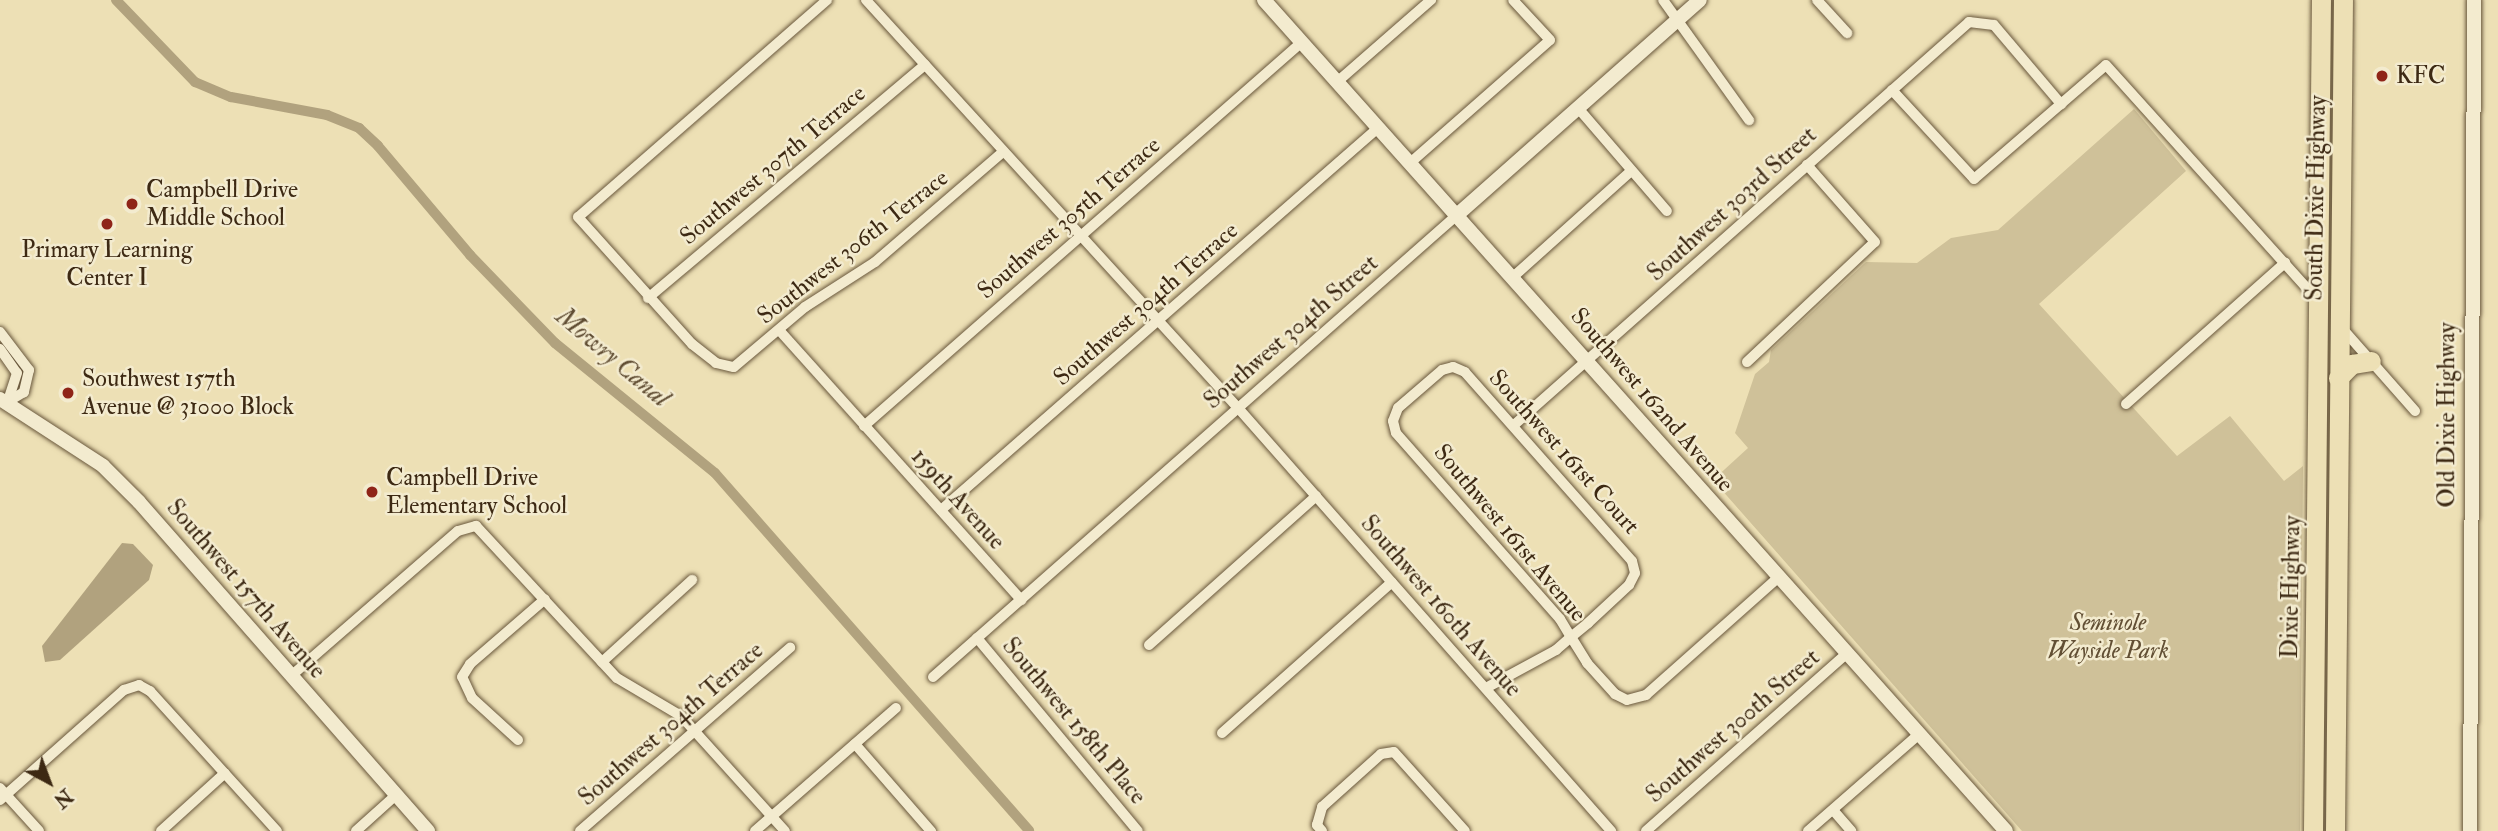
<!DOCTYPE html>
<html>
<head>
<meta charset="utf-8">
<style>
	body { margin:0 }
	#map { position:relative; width:2498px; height:831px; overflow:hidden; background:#ede0b5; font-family:"IM FELL Double Pica",serif }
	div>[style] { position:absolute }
	.green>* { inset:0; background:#cfc199 }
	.water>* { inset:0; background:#b1a27e }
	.canal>* { height:10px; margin:-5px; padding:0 5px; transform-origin:5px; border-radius:5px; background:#b1a27e }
	.roads { filter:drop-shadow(0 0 2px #69573c) drop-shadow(0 0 2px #69573c) }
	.street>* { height:10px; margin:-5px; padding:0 5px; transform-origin:5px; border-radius:5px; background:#f3ebcf }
	.secondary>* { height:14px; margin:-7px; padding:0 7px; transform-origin:7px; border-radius:7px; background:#f3ebcf }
	.highway>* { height:19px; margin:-9.5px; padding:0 9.5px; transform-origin:9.5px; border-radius:9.5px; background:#ede0b5 }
	.dots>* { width:19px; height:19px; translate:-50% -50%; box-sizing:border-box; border:4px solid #f3ebcf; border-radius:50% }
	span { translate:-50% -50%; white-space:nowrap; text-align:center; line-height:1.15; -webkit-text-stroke:5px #f3ebcf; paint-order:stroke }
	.poi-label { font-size:24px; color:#3d2913 }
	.left { translate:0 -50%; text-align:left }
	.street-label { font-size:24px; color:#3d2913 }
	.park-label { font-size:24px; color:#624f34; font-style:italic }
	.water-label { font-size:26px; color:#604d33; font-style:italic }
	.north { position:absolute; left:14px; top:747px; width:70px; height:70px; -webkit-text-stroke:5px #f3ebcf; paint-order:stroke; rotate:139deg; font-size:19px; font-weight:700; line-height:28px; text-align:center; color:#3d2913 }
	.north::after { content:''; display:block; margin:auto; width:24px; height:32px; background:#3d2913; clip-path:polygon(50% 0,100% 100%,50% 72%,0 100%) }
</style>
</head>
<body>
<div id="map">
	<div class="green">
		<div style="clip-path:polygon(2134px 109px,2186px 171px,2039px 304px,2177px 456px,2230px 416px,2284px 481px,2303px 466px,2300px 831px,2022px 831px,1713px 480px,1748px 448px,1735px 433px,1755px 374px,1769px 362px,1771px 350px,1866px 262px,1917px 263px,1951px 238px,1998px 230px)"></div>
	</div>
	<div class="water">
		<div style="clip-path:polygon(122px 543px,133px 544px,153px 565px,149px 580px,60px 660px,45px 662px,42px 646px)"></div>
	</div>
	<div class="canal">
		<div style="left:116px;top:0;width:114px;rotate:46.1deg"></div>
		<div style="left:195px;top:82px;width:39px;rotate:23deg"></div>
		<div style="left:231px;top:97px;width:98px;rotate:10.6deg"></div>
		<div style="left:327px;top:115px;width:35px;rotate:22deg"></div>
		<div style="left:359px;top:128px;width:26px;rotate:43deg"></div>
		<div style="left:378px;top:146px;width:143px;rotate:49.8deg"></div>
		<div style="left:470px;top:255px;width:122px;rotate:46deg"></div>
		<div style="left:555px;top:343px;width:206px;rotate:39.1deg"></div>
		<div style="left:715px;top:473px;width:476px;rotate:48.7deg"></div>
	</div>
	<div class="roads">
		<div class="street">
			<div style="left:827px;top:0;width:330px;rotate:138.9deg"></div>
			<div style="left:578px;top:217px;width:171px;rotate:48.1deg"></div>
			<div style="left:692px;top:344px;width:31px;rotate:38deg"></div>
			<div style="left:716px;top:363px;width:18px;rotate:13deg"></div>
			<div style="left:734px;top:367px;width:93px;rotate:-40.2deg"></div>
			<div style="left:805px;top:307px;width:83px;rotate:-32.7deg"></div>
			<div style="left:875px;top:262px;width:169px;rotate:-40.7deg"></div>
			<div style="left:866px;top:0;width:554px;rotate:47.64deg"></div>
			<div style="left:1239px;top:409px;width:563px;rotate:48.6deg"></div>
			<div style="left:1663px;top:0;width:148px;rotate:54.4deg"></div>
			<div style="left:1817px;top:0;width:45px;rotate:47.7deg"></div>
			<div style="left:1337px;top:82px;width:125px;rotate:-41.1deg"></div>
			<div style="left:1892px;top:90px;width:121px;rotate:47.3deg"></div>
			<div style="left:1974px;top:179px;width:174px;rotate:-40.8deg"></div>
			<div style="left:2106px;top:65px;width:315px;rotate:48deg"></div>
			<div style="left:1578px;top:108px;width:136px;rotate:49.2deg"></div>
			<div style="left:1410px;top:163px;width:186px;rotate:-41.3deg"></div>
			<div style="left:1550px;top:40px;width:54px;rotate:-132.8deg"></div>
			<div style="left:1513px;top:277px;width:159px;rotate:-41.9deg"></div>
			<div style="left:648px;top:298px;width:362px;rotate:-40.1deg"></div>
			<div style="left:2341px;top:327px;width:112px;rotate:48.6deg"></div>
			<div style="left:779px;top:330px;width:363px;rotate:48.1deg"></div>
			<div style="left:0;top:332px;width:48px;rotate:52.7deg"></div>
			<div style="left:29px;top:370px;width:23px;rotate:103deg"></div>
			<div style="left:24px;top:392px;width:21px;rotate:149deg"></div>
			<div style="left:0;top:349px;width:29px;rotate:55deg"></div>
			<div style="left:17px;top:373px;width:29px;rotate:108deg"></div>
			<div style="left:1747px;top:362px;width:175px;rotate:-43.2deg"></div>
			<div style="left:1875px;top:242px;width:103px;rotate:-131.4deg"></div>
			<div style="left:2126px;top:404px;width:213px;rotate:-41.6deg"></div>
			<div style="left:1514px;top:425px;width:608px;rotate:-41.53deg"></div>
			<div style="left:1969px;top:22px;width:25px;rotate:7deg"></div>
			<div style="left:1994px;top:25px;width:104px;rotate:49.7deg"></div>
			<div style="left:864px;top:426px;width:582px;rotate:-41.24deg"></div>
			<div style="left:941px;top:510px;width:580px;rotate:-41.16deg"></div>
			<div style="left:977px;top:638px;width:251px;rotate:50.2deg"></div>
			<div style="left:1149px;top:645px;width:224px;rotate:-41.7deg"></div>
			<div style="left:602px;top:662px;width:122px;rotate:-42.3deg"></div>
			<div style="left:291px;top:676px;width:221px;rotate:-41deg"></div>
			<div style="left:458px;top:531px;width:19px;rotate:-16deg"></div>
			<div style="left:476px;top:526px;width:207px;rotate:47.2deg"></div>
			<div style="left:617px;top:678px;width:74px;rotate:30.7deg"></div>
			<div style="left:681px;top:716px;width:155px;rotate:47.9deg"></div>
			<div style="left:933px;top:677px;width:699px;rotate:-41.4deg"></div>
			<div style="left:1486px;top:688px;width:80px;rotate:-28.5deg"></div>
			<div style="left:1556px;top:650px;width:20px;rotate:-41deg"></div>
			<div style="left:1571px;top:637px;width:22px;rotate:-39deg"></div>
			<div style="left:1588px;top:623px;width:56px;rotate:-42.8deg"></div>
			<div style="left:1629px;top:585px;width:13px;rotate:-63deg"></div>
			<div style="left:1635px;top:573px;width:12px;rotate:-104deg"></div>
			<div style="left:1632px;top:561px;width:252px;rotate:-131.5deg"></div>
			<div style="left:1465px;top:372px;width:13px;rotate:-157deg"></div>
			<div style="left:1453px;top:367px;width:11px;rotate:165deg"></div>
			<div style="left:1442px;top:370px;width:58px;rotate:139.2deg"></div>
			<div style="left:1398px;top:408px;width:14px;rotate:111deg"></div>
			<div style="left:1393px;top:421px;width:12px;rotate:76deg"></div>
			<div style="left:1396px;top:433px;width:248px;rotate:48.6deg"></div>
			<div style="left:1560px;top:619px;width:21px;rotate:59deg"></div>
			<div style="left:1571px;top:637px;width:31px;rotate:58deg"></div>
			<div style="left:1587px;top:663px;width:42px;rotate:47.9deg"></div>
			<div style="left:1615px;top:694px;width:13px;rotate:27deg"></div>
			<div style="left:1627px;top:700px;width:20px;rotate:-15deg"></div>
			<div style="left:1646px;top:695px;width:176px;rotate:-41.6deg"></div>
			<div style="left:1222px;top:733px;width:227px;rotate:-41.6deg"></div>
			<div style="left:518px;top:740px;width:62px;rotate:-137.6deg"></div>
			<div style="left:472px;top:698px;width:23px;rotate:-115deg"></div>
			<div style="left:462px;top:677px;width:15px;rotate:-58deg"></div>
			<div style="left:470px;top:664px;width:99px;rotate:-40.9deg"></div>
			<div style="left:855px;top:744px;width:116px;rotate:48.9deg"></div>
			<div style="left:0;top:788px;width:58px;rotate:47.8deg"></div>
			<div style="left:0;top:800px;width:166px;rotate:-41.6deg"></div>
			<div style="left:124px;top:690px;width:16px;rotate:-18deg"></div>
			<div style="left:139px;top:685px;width:13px;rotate:29deg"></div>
			<div style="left:150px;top:691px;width:189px;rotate:47.8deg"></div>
			<div style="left:1833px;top:810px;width:28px;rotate:49deg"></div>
			<div style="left:161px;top:831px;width:86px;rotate:-42.2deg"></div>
			<div style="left:356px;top:831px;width:54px;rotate:-42deg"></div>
			<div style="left:580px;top:831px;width:279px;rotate:-41.1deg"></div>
			<div style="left:755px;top:831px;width:187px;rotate:-41.1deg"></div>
			<div style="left:1322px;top:831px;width:8px;rotate:-130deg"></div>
			<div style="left:1317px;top:825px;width:19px;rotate:-74deg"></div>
			<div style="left:1322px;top:807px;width:79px;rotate:-41.9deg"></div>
			<div style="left:1381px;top:754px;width:13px;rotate:-9deg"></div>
			<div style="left:1394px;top:752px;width:106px;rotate:48.1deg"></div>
			<div style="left:1646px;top:831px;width:268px;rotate:-41.5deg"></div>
			<div style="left:1808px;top:831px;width:147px;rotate:-41.1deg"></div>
		</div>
		<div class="secondary">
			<div style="left:1264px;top:0;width:1114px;rotate:48.24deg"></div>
			<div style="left:1457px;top:215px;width:324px;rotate:-41.5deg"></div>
			<div style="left:0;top:399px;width:123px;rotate:33deg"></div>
			<div style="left:103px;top:466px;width:51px;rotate:45deg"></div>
			<div style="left:139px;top:502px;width:438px;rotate:48.7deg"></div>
			<div style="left:2470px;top:831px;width:831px;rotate:-89.72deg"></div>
		</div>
		<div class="highway">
			<div style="left:2338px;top:378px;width:20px;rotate:-45deg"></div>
			<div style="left:2352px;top:364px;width:19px;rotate:-9deg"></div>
			<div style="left:2313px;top:831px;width:831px;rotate:-89.45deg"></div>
			<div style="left:2335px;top:831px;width:831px;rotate:-89.45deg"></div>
		</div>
	</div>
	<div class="dots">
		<div style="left:2382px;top:76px;background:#8f2418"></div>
		<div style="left:132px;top:204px;background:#8f2418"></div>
		<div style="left:107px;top:224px;background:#8f2418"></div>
		<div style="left:68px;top:393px;background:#8f2418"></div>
		<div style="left:372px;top:492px;background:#8f2418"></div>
	</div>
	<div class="poi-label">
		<span class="left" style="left:2396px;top:76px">KFC</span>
		<span class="left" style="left:146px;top:204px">Campbell Drive<br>Middle School</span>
		<span style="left:107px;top:264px">Primary Learning<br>Center I</span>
		<span class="left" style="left:82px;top:393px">Southwest 157th<br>Avenue @ 31000 Block</span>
		<span class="left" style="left:386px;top:492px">Campbell Drive<br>Elementary School</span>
	</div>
	<div class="street-label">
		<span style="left:773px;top:165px;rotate:-40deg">Southwest 307th Terrace</span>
		<span style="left:2316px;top:198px;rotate:-89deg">South Dixie Highway</span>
		<span style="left:1732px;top:204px;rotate:-42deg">Southwest 303rd Street</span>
		<span style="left:1069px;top:218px;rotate:-41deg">Southwest 305th Terrace</span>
		<span style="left:853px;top:247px;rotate:-38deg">Southwest 306th Terrace</span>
		<span style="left:1146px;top:304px;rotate:-41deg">Southwest 304th Terrace</span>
		<span style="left:1291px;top:332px;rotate:-41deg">Southwest 304th Street</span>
		<span style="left:1652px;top:400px;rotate:49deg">Southwest 162nd Avenue</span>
		<span style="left:2447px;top:415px;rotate:-90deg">Old Dixie Highway</span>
		<span style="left:1564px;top:452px;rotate:48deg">Southwest 161st Court</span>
		<span style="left:958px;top:499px;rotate:48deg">159th Avenue</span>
		<span style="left:1510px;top:533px;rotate:50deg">Southwest 161st Avenue</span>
		<span style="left:2291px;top:587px;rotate:-89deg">Dixie Highway</span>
		<span style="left:246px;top:589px;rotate:49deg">Southwest 157th Avenue</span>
		<span style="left:1441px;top:606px;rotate:49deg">Southwest 160th Avenue</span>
		<span style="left:1074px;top:721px;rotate:50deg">Southwest 158th Place</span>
		<span style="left:671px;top:724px;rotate:-41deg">Southwest 304th Terrace</span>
		<span style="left:1733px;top:726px;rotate:-41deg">Southwest 300th Street</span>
	</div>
	<div class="park-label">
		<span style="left:2108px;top:637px">Seminole<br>Wayside Park</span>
	</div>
	<div class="water-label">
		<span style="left:612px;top:358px;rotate:40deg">Mowry Canal</span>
	</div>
	<div class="north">N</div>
</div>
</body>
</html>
